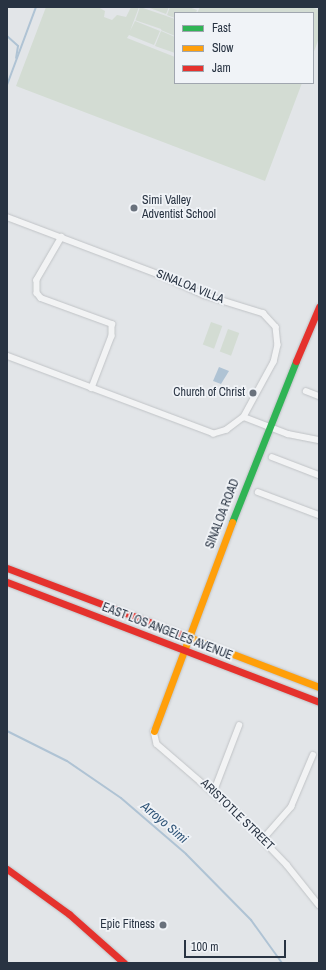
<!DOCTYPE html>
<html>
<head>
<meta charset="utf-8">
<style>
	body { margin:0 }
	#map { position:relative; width:326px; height:970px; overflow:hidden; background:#e2e5e8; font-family:"Archivo Narrow",sans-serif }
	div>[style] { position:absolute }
	.green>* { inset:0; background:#d3dcd3; transform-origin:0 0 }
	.water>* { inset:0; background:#afc3d4 }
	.stream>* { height:2px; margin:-1px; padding:0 1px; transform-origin:1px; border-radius:1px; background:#afc3d4 }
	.roads { filter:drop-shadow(0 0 1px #c0c3c6) drop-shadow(0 0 1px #c0c3c6) }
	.street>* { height:5.5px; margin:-2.75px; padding:0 2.75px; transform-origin:2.75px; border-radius:2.75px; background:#f2f3f4 }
	.fast>* { height:7px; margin:-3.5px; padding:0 3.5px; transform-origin:3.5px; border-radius:3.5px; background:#30b455 }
	.slow>* { height:7px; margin:-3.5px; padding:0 3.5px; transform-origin:3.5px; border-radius:3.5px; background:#ff9f0a }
	.jam>* { height:7px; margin:-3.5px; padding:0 3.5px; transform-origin:3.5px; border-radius:3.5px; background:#e5322d }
	.dots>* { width:11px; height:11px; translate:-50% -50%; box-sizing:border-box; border:2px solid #f0f3f7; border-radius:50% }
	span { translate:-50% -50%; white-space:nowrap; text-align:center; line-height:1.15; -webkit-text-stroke:3.5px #f0f3f7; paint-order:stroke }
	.poi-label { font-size:12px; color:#283342 }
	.left { translate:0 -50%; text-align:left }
	.right { translate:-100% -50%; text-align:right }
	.street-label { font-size:12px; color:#283342 }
	.water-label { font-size:13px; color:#305578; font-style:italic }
	.frame { position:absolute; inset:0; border:8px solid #283342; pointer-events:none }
	.legend { position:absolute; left:174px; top:12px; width:140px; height:72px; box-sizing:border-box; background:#f0f3f7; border:1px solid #a0a6af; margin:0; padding:5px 7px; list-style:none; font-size:12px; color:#283342 }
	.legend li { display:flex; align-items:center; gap:8px; height:20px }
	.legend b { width:20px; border:1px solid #a0a6af }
	.scale { position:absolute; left:184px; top:940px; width:102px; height:18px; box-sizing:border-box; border:2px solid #283342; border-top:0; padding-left:5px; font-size:12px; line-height:14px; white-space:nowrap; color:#283342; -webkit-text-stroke:3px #f0f3f7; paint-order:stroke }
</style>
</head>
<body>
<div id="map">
	<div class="green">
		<div style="clip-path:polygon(46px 7px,98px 7px,105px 11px,104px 17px,112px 20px,117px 15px,126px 17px,131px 7px,139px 7px,130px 31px,135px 21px,160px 31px,154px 45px,129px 35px,127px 38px,175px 57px,175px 83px,302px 83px,265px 181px,16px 86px)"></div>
		<div style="left:140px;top:7px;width:28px;height:14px;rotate:19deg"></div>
		<div style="clip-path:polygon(147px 7px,169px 7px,166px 14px)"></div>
		<div style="clip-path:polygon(170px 7px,189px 7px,197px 10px,196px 13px,175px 13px,175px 18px,167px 15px)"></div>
		<div style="clip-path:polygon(200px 7px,311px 7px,319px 10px,319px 38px,313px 54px,313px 13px,197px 13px)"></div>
		<div style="clip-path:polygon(166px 16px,175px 19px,175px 36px,161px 30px)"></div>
		<div style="clip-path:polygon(161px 31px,175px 37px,175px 53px,155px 46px)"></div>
		<div style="left:211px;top:322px;width:12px;height:24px;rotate:20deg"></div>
		<div style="left:228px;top:329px;width:12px;height:24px;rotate:20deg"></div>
	</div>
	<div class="water">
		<div style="clip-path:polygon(219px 367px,229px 371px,221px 384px,213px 381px)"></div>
	</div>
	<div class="stream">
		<div style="left:7px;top:36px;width:15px;rotate:42deg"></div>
		<div style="left:18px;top:46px;width:12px;rotate:99deg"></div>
		<div style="left:7px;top:85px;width:83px;rotate:-69.6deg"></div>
		<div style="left:7px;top:731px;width:67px;rotate:26.6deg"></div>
		<div style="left:67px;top:761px;width:65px;rotate:34.4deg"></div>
		<div style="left:121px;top:798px;width:86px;rotate:40.7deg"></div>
		<div style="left:186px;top:854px;width:93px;rotate:45.4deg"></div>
		<div style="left:251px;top:920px;width:53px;rotate:54.2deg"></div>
	</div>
	<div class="roads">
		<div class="street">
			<div style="left:7px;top:217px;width:161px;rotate:20.7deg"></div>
			<div style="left:158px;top:274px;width:51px;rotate:24.5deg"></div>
			<div style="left:204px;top:295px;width:62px;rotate:17deg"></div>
			<div style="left:263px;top:313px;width:19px;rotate:47deg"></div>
			<div style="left:276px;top:327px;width:18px;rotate:84deg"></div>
			<div style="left:278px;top:345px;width:17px;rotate:103deg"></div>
			<div style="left:274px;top:362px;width:63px;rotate:118.6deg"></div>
			<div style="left:244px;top:417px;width:21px;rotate:143deg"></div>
			<div style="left:227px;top:430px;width:14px;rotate:163deg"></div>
			<div style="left:214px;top:434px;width:221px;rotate:-159.4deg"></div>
			<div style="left:62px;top:237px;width:50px;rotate:120.2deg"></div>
			<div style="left:37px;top:280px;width:13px;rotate:90deg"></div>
			<div style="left:37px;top:293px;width:6px;rotate:51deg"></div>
			<div style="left:41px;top:298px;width:76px;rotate:20.1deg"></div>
			<div style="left:112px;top:324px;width:12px;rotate:90deg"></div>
			<div style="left:112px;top:336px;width:56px;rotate:111deg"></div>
			<div style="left:306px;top:391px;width:14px;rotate:21deg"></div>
			<div style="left:244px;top:417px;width:47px;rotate:21.1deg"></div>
			<div style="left:288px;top:434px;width:32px;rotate:11deg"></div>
			<div style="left:272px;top:457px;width:50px;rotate:21deg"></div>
			<div style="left:258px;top:492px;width:65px;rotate:20.7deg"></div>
			<div style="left:154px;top:731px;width:13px;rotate:77deg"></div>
			<div style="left:157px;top:744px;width:107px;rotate:40.8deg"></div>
			<div style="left:238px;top:814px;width:71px;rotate:46.1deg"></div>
			<div style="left:287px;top:865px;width:51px;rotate:51.3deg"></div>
			<div style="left:214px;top:791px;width:70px;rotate:-69deg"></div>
			<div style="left:263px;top:839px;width:43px;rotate:-48.8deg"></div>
			<div style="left:291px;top:807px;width:56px;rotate:-67.1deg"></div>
		</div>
		<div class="fast">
			<div style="left:232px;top:522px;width:173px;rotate:-68.3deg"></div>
		</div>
		<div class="slow">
			<div style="left:186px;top:636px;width:142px;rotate:21deg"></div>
			<div style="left:154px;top:731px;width:223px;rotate:-69.5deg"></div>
		</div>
		<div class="jam">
			<div style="left:296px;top:361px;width:59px;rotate:-66.9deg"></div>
			<div style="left:7px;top:568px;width:191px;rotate:20.8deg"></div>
			<div style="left:7px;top:582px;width:334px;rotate:21deg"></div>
			<div style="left:7px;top:869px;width:77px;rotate:36deg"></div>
			<div style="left:69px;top:914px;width:74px;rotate:41.7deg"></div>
		</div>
	</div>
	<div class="dots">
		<div style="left:134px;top:208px;background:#69717c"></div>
		<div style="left:253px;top:393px;background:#69717c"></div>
		<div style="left:163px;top:925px;background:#69717c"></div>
	</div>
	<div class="poi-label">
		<span class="left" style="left:142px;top:208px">Simi Valley<br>Adventist School</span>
		<span class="right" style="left:245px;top:393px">Church of Christ</span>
		<span class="right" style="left:155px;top:925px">Epic Fitness</span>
	</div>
	<div class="street-label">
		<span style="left:190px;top:287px;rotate:22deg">SINALOA VILLA</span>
		<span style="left:223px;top:514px;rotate:-69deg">SINALOA ROAD</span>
		<span style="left:167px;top:632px;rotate:21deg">EAST LOS ANGELES AVENUE</span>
		<span style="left:237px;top:815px;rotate:44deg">ARISTOTLE STREET</span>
	</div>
	<div class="water-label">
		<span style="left:164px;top:823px;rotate:40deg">Arroyo Simi</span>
	</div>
	<div class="frame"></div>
	<ul class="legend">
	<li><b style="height:5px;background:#30b455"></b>Fast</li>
	<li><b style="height:5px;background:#ff9f0a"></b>Slow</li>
	<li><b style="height:5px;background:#e5322d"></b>Jam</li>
	</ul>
	<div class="scale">100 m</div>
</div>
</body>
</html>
